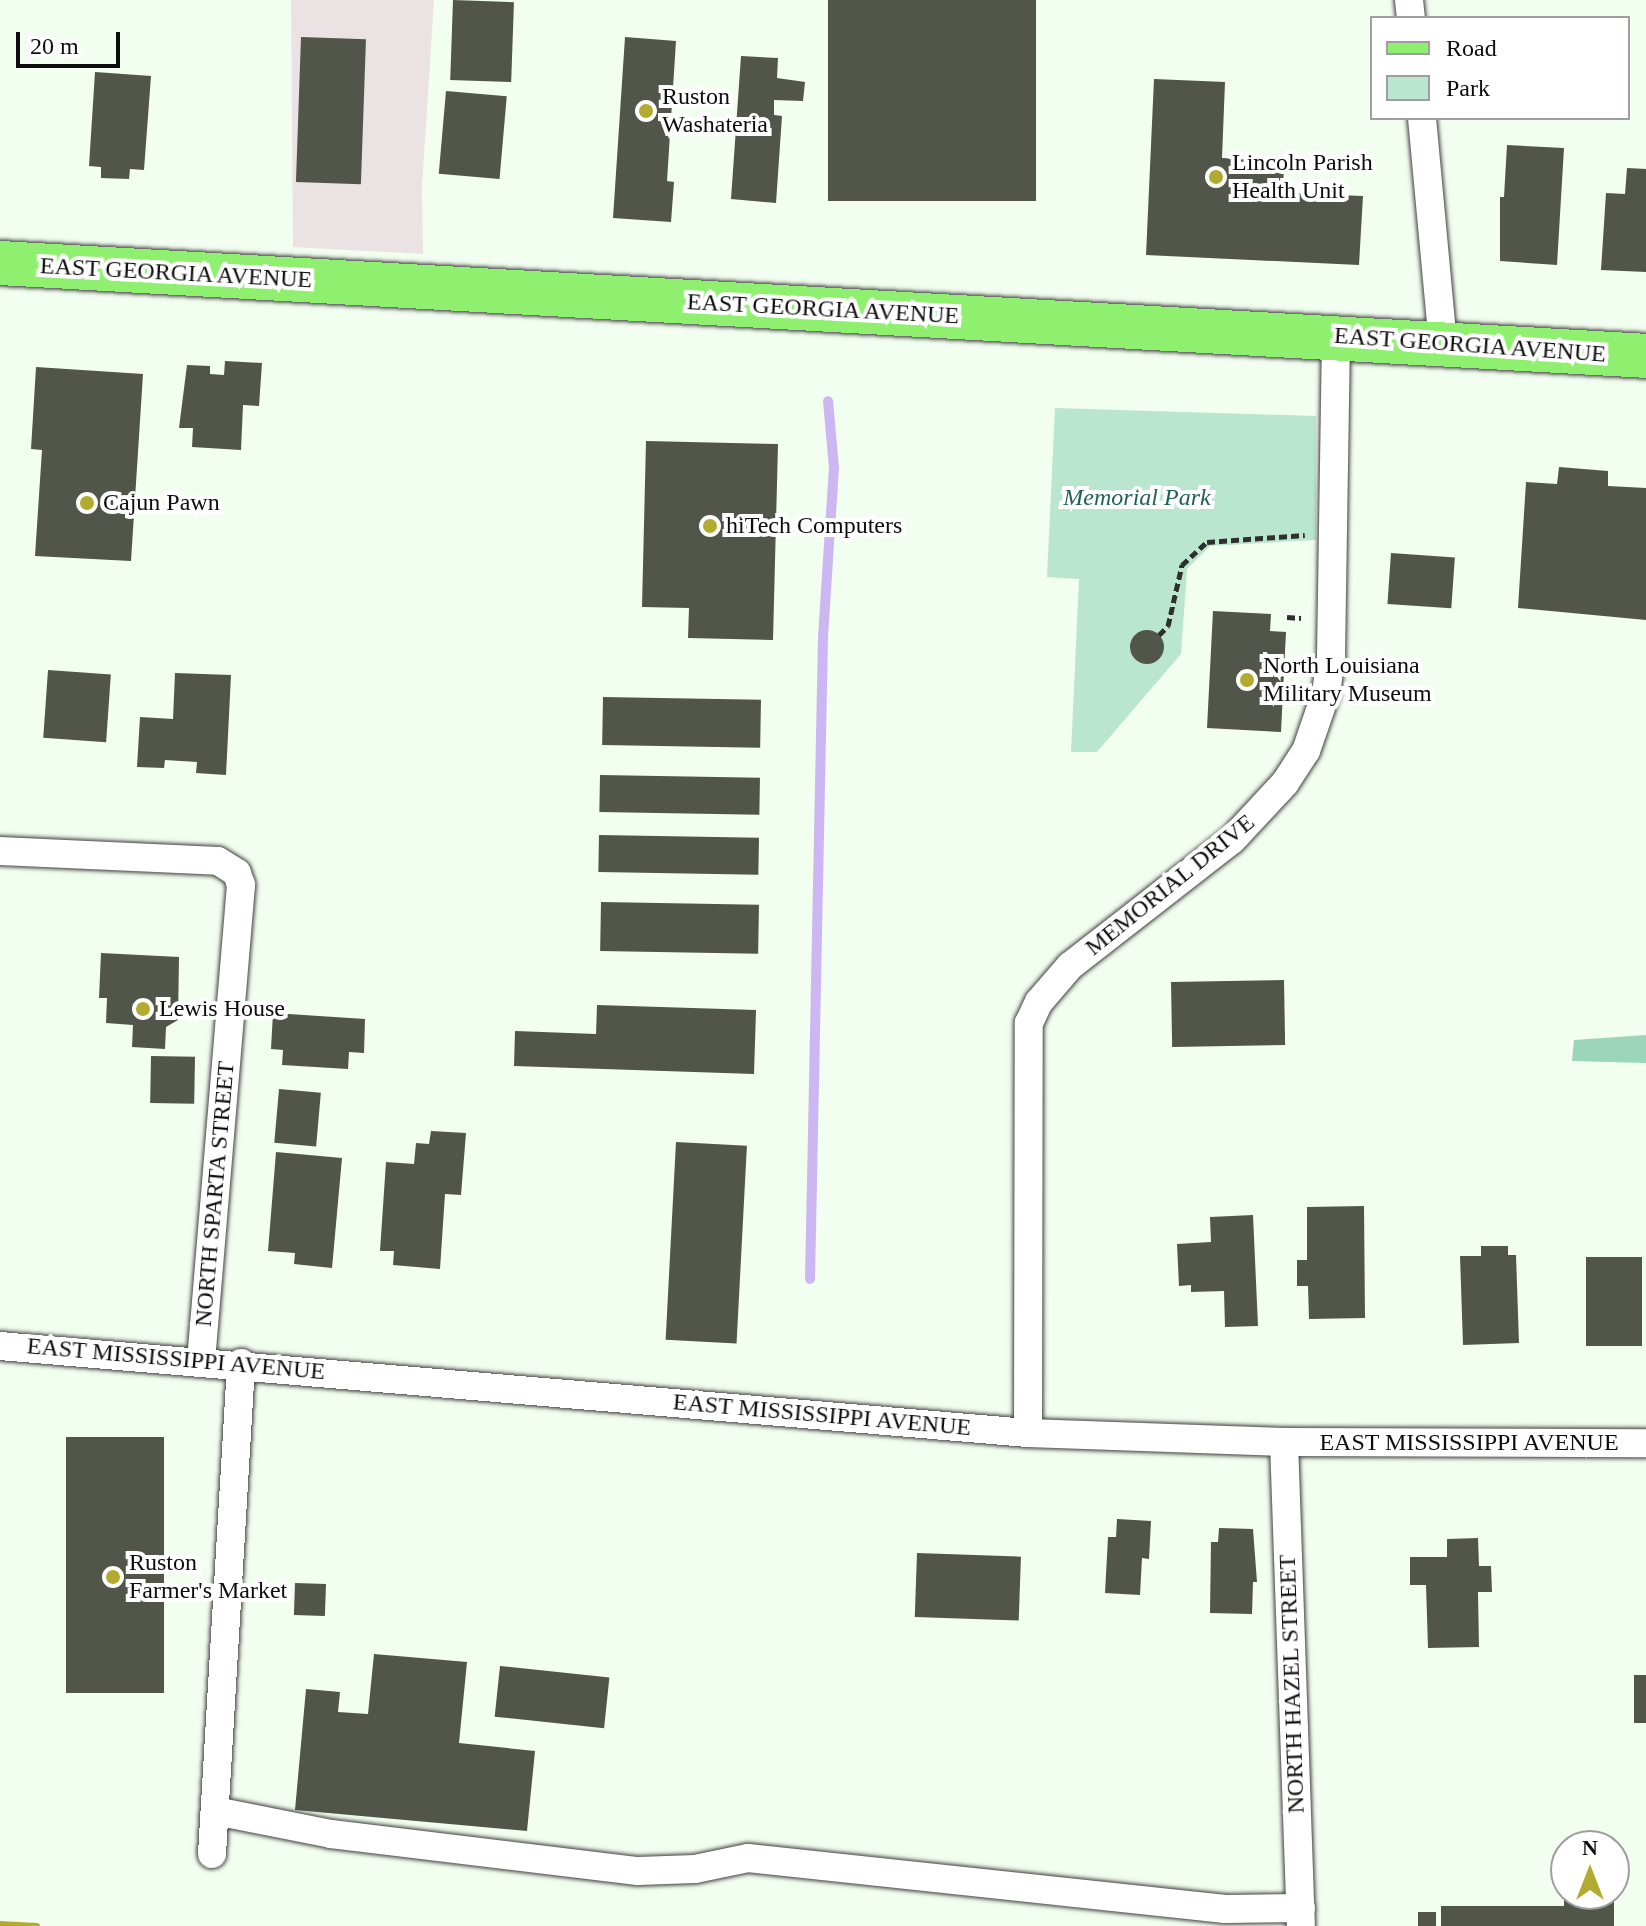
<!DOCTYPE html>
<html>
<head>
<meta charset="utf-8">
<style>
	body { margin:0 }
	#map { position:relative; width:1646px; height:1926px; overflow:hidden; background:#f2feef; font-family:Georgia,serif }
	div>[style] { position:absolute }
	.industrial>* { inset:0; background:#ebe2e3 }
	.green>* { inset:0; background:#bae6cf }
	.forest>* { inset:0; background:#9bd6ba }
	.stream>* { height:10px; margin:-5px; padding:0 5px; transform-origin:5px; border-radius:5px; background:#ccb7f2 }
	.building>* { inset:0; background:#51554a; transform-origin:0 0 }
	.round { border-radius:50% }
	.path>* { height:5px; margin-top:-2.5px; transform-origin:0; background:repeating-linear-gradient(90deg,#2f2f2f 0 8px,transparent 0 12px) }
	.roads { filter:drop-shadow(0 0 2px #404040) drop-shadow(0 0 2px #404040) }
	.minor>* { height:28px; margin:-14px; padding:0 14px; transform-origin:14px; border-radius:14px; background:#fff }
	.primary>* { height:44px; margin:-22px; padding:0 22px; transform-origin:22px; border-radius:22px; background:#8fef6e }
	.rail>* { height:6px; margin:-3px; padding:0 3px; transform-origin:3px; border-radius:3px; background:#b3ab2f }
	.dots>* { width:22px; height:22px; translate:-50% -50%; box-sizing:border-box; border:4px solid #fff; border-radius:50% }
	span { translate:-50% -50%; white-space:nowrap; text-align:center; line-height:1.15; -webkit-text-stroke:8px #fff; paint-order:stroke }
	.poi-label { font-size:24px; color:#0d0d0d }
	.left { translate:0 -50%; text-align:left }
	.street-label { font-size:24px; color:#0d0d0d }
	.park-label { font-size:24px; color:#226052; font-style:italic }
	.legend { position:absolute; left:1370px; top:16px; width:260px; height:104px; box-sizing:border-box; background:#fff; border:2px solid #9e9e9e; margin:0; padding:10px 14px; list-style:none; font-size:24px; color:#0d0d0d }
	.legend li { display:flex; align-items:center; gap:16px; height:40px }
	.legend b { width:40px; border:2px solid #9e9e9e }
	.north { position:absolute; left:1550px; top:1830px; width:80px; height:80px; box-sizing:border-box; background:#fff; border:2px solid #9e9e9e; border-radius:50%; rotate:0deg; font-size:22px; font-weight:700; line-height:32px; text-align:center; color:#0d0d0d }
	.north::after { content:''; display:block; margin:auto; width:28px; height:36px; background:#b3ab2f; clip-path:polygon(50% 0,100% 100%,50% 72%,0 100%) }
	.scale { position:absolute; left:16px; top:32px; width:104px; height:36px; box-sizing:border-box; border:4px solid #0d0d0d; border-top:0; padding-left:10px; font-size:24px; line-height:28px; white-space:nowrap; color:#0d0d0d; -webkit-text-stroke:6px #fff; paint-order:stroke }
</style>
</head>
<body>
<div id="map">
	<div class="industrial">
		<div style="clip-path:polygon(291px 0,434px 0,422px 186px,423px 254px,293px 247px)"></div>
	</div>
	<div class="green">
		<div style="clip-path:polygon(1055px 408px,1316px 416px,1316px 540px,1210px 546px,1187px 569px,1181px 654px,1097px 752px,1071px 752px,1079px 579px,1047px 577px)"></div>
	</div>
	<div class="forest">
		<div style="clip-path:polygon(1646px 1035px,1646px 1063px,1572px 1061px,1574px 1040px)"></div>
	</div>
	<div class="stream">
		<div style="left:810px;top:1279px;width:642px;rotate:-88.84deg"></div>
		<div style="left:823px;top:637px;width:169px;rotate:-86.3deg"></div>
		<div style="left:834px;top:468px;width:67px;rotate:-95.1deg"></div>
	</div>
	<div class="building">
		<div style="left:453px;top:0;width:61px;height:80px;rotate:2deg"></div>
		<div style="left:828px;top:0;width:208px;height:201px"></div>
		<div style="left:301px;top:37px;width:65px;height:145px;rotate:2deg"></div>
		<div style="clip-path:polygon(625px 37px,676px 41px,667px 181px,674px 182px,671px 222px,613px 218px)"></div>
		<div style="clip-path:polygon(741px 56px,778px 58px,777px 78px,805px 82px,803px 101px,774px 100px,774px 115px,782px 116px,776px 203px,731px 199px)"></div>
		<div style="clip-path:polygon(95px 72px,151px 76px,144px 170px,130px 169px,129px 179px,101px 178px,101px 167px,89px 166px)"></div>
		<div style="clip-path:polygon(1154px 79px,1225px 82px,1222px 158px,1284px 161px,1283px 193px,1363px 196px,1359px 265px,1146px 255px)"></div>
		<div style="left:446px;top:91px;width:61px;height:83px;rotate:5deg"></div>
		<div style="clip-path:polygon(1507px 145px,1564px 148px,1557px 265px,1500px 261px,1500px 197px,1504px 197px)"></div>
		<div style="clip-path:polygon(1627px 168px,1646px 169px,1646px 272px,1601px 270px,1606px 193px,1625px 194px)"></div>
		<div style="clip-path:polygon(225px 361px,262px 363px,259px 406px,243px 405px,241px 450px,192px 447px,193px 428px,179px 428px,187px 365px,210px 366px,210px 374px,224px 375px)"></div>
		<div style="clip-path:polygon(36px 367px,143px 374px,131px 561px,35px 556px,42px 450px,31px 449px)"></div>
		<div style="clip-path:polygon(646px 441px,778px 444px,773px 640px,688px 638px,689px 608px,642px 607px)"></div>
		<div style="clip-path:polygon(1559px 467px,1608px 471px,1608px 486px,1646px 488px,1646px 620px,1518px 608px,1526px 482px,1557px 484px)"></div>
		<div style="left:1391px;top:553px;width:64px;height:51px;rotate:4deg"></div>
		<div style="clip-path:polygon(1213px 611px,1271px 614px,1270px 631px,1286px 632px,1281px 732px,1207px 728px)"></div>
		<div class="round" style="left:1130px;top:630px;width:34px;height:34px"></div>
		<div style="left:48px;top:670px;width:63px;height:68px;rotate:4deg"></div>
		<div style="clip-path:polygon(175px 673px,231px 675px,226px 775px,196px 773px,197px 762px,165px 760px,164px 768px,137px 767px,140px 717px,173px 719px)"></div>
		<div style="left:603px;top:697px;width:158px;height:48px;rotate:1deg"></div>
		<div style="left:600px;top:775px;width:160px;height:37px;rotate:1deg"></div>
		<div style="left:599px;top:835px;width:160px;height:37px;rotate:1deg"></div>
		<div style="left:601px;top:902px;width:158px;height:49px;rotate:1deg"></div>
		<div style="clip-path:polygon(101px 953px,179px 957px,178px 1020px,166px 1027px,165px 1049px,132px 1047px,133px 1025px,106px 1023px,107px 998px,99px 998px)"></div>
		<div style="left:1284px;top:980px;width:65px;height:113px;rotate:89deg"></div>
		<div style="clip-path:polygon(597px 1005px,756px 1010px,754px 1074px,514px 1066px,515px 1031px,596px 1034px)"></div>
		<div style="clip-path:polygon(273px 1013px,365px 1019px,364px 1053px,349px 1052px,348px 1069px,282px 1065px,283px 1050px,271px 1049px)"></div>
		<div style="left:151px;top:1056px;width:44px;height:47px;rotate:1deg"></div>
		<div style="left:279px;top:1089px;width:42px;height:54px;rotate:5deg"></div>
		<div style="clip-path:polygon(431px 1131px,466px 1133px,461px 1195px,445px 1194px,440px 1269px,393px 1265px,394px 1251px,380px 1251px,386px 1162px,414px 1164px,416px 1143px,429px 1144px)"></div>
		<div style="left:676px;top:1142px;width:71px;height:198px;rotate:3deg"></div>
		<div style="clip-path:polygon(276px 1152px,342px 1158px,332px 1268px,294px 1264px,295px 1253px,268px 1251px)"></div>
		<div style="clip-path:polygon(1364px 1206px,1365px 1318px,1309px 1319px,1308px 1286px,1297px 1286px,1297px 1260px,1307px 1260px,1307px 1207px)"></div>
		<div style="clip-path:polygon(1253px 1215px,1258px 1326px,1225px 1327px,1224px 1291px,1191px 1292px,1191px 1285px,1179px 1286px,1177px 1244px,1211px 1242px,1210px 1217px)"></div>
		<div style="clip-path:polygon(1481px 1246px,1508px 1246px,1508px 1255px,1516px 1255px,1519px 1343px,1463px 1345px,1460px 1256px,1481px 1256px)"></div>
		<div style="left:1586px;top:1257px;width:56px;height:89px"></div>
		<div style="left:66px;top:1437px;width:98px;height:256px"></div>
		<div style="clip-path:polygon(1117px 1519px,1151px 1521px,1149px 1559px,1142px 1558px,1140px 1595px,1105px 1593px,1108px 1537px,1116px 1537px)"></div>
		<div style="clip-path:polygon(1219px 1528px,1253px 1529px,1257px 1582px,1253px 1582px,1252px 1614px,1210px 1613px,1211px 1542px,1218px 1542px)"></div>
		<div style="clip-path:polygon(1478px 1538px,1479px 1566px,1491px 1566px,1492px 1592px,1478px 1592px,1479px 1647px,1428px 1648px,1426px 1585px,1410px 1585px,1410px 1557px,1447px 1557px,1447px 1539px)"></div>
		<div style="left:917px;top:1553px;width:104px;height:64px;rotate:2deg"></div>
		<div style="left:295px;top:1583px;width:31px;height:32px;rotate:2deg"></div>
		<div style="clip-path:polygon(374px 1654px,467px 1662px,459px 1743px,535px 1751px,527px 1831px,295px 1810px,306px 1689px,340px 1692px,338px 1712px,368px 1714px)"></div>
		<div style="left:500px;top:1666px;width:110px;height:51px;rotate:6deg"></div>
		<div style="left:1634px;top:1675px;width:12px;height:48px"></div>
		<div style="clip-path:polygon(1564px 1894px,1614px 1894px,1614px 1926px,1441px 1926px,1441px 1906px,1564px 1906px)"></div>
		<div style="left:1418px;top:1912px;width:18px;height:14px"></div>
	</div>
	<div class="path">
		<div style="left:1287px;top:617px;width:14px;rotate:4deg"></div>
		<div style="left:1159px;top:635px;width:13px;rotate:-45deg"></div>
		<div style="left:1168px;top:626px;width:63px;rotate:-77.1deg"></div>
		<div style="left:1182px;top:565px;width:34px;rotate:-43deg"></div>
		<div style="left:1207px;top:542px;width:98px;rotate:-4.1deg"></div>
	</div>
	<div class="roads">
		<div class="minor">
			<div style="left:1409px;top:0;width:18px;rotate:84deg"></div>
			<div style="left:1422px;top:118px;width:227px;rotate:84.7deg"></div>
			<div style="left:0;top:851px;width:218px;rotate:2.6deg"></div>
			<div style="left:218px;top:861px;width:22px;rotate:32deg"></div>
			<div style="left:237px;top:873px;width:13px;rotate:72deg"></div>
			<div style="left:241px;top:885px;width:477px;rotate:94.8deg"></div>
			<div style="left:0;top:1346px;width:1032px;rotate:4.84deg"></div>
			<div style="left:1028px;top:1433px;width:256px;rotate:2deg"></div>
			<div style="left:1284px;top:1442px;width:362px;rotate:0.2deg"></div>
			<div style="left:1028px;top:1433px;width:410px;rotate:-89.9deg"></div>
			<div style="left:1029px;top:1023px;width:23px;rotate:-65deg"></div>
			<div style="left:1039px;top:1002px;width:48px;rotate:-49.3deg"></div>
			<div style="left:1070px;top:966px;width:205px;rotate:-37.9deg"></div>
			<div style="left:1232px;top:840px;width:78px;rotate:-47.1deg"></div>
			<div style="left:1285px;top:783px;width:38px;rotate:-57deg"></div>
			<div style="left:1306px;top:751px;width:61px;rotate:-71deg"></div>
			<div style="left:1326px;top:693px;width:37px;rotate:-82deg"></div>
			<div style="left:1331px;top:656px;width:319px;rotate:-89.1deg"></div>
			<div style="left:1284px;top:1442px;width:483px;rotate:88deg"></div>
			<div style="left:215px;top:1811px;width:118px;rotate:11.2deg"></div>
			<div style="left:331px;top:1834px;width:309px;rotate:6.9deg"></div>
			<div style="left:638px;top:1871px;width:57px;rotate:-2deg"></div>
			<div style="left:695px;top:1869px;width:54px;rotate:-11.7deg"></div>
			<div style="left:748px;top:1858px;width:480px;rotate:6.1deg"></div>
			<div style="left:1225px;top:1909px;width:76px;rotate:-0.8deg"></div>
			<div style="left:212px;top:1854px;width:492px;rotate:-86.6deg"></div>
		</div>
		<div class="primary">
			<div style="left:0;top:263px;width:1649px;rotate:3.23deg"></div>
		</div>
	</div>
	<div class="rail">
		<div style="left:0;top:1924px;width:37px;rotate:3deg"></div>
	</div>
	<div class="dots">
		<div style="left:646px;top:111px;background:#b3ab2f"></div>
		<div style="left:1216px;top:177px;background:#b3ab2f"></div>
		<div style="left:87px;top:503px;background:#b3ab2f"></div>
		<div style="left:710px;top:526px;background:#b3ab2f"></div>
		<div style="left:1247px;top:680px;background:#b3ab2f"></div>
		<div style="left:143px;top:1009px;background:#b3ab2f"></div>
		<div style="left:113px;top:1577px;background:#b3ab2f"></div>
	</div>
	<div class="poi-label">
		<span class="left" style="left:662px;top:111px">Ruston<br>Washateria</span>
		<span class="left" style="left:1232px;top:177px">Lincoln Parish<br>Health Unit</span>
		<span class="left" style="left:103px;top:503px">Cajun Pawn</span>
		<span class="left" style="left:726px;top:526px">hiTech Computers</span>
		<span class="left" style="left:1263px;top:680px">North Louisiana<br>Military Museum</span>
		<span class="left" style="left:159px;top:1009px">Lewis House</span>
		<span class="left" style="left:129px;top:1577px">Ruston<br>Farmer's Market</span>
	</div>
	<div class="street-label">
		<span style="left:176px;top:273px;rotate:3deg">EAST GEORGIA AVENUE</span>
		<span style="left:823px;top:309px;rotate:3deg">EAST GEORGIA AVENUE</span>
		<span style="left:1470px;top:345px;rotate:4deg">EAST GEORGIA AVENUE</span>
		<span style="left:1170px;top:885px;rotate:-39deg">MEMORIAL DRIVE</span>
		<span style="left:215px;top:1194px;rotate:-85deg">NORTH SPARTA STREET</span>
		<span style="left:176px;top:1359px;rotate:5deg">EAST MISSISSIPPI AVENUE</span>
		<span style="left:822px;top:1415px;rotate:5deg">EAST MISSISSIPPI AVENUE</span>
		<span style="left:1469px;top:1443px">EAST MISSISSIPPI AVENUE</span>
		<span style="left:1292px;top:1684px;rotate:-92deg">NORTH HAZEL STREET</span>
	</div>
	<div class="park-label">
		<span style="left:1137px;top:498px">Memorial Park</span>
	</div>
	<ul class="legend">
	<li><b style="height:10px;background:#8fef6e"></b>Road</li>
	<li><b style="height:22px;background:#bae6cf"></b>Park</li>
	</ul>
	<div class="north">N</div>
	<div class="scale">20 m</div>
</div>
</body>
</html>
